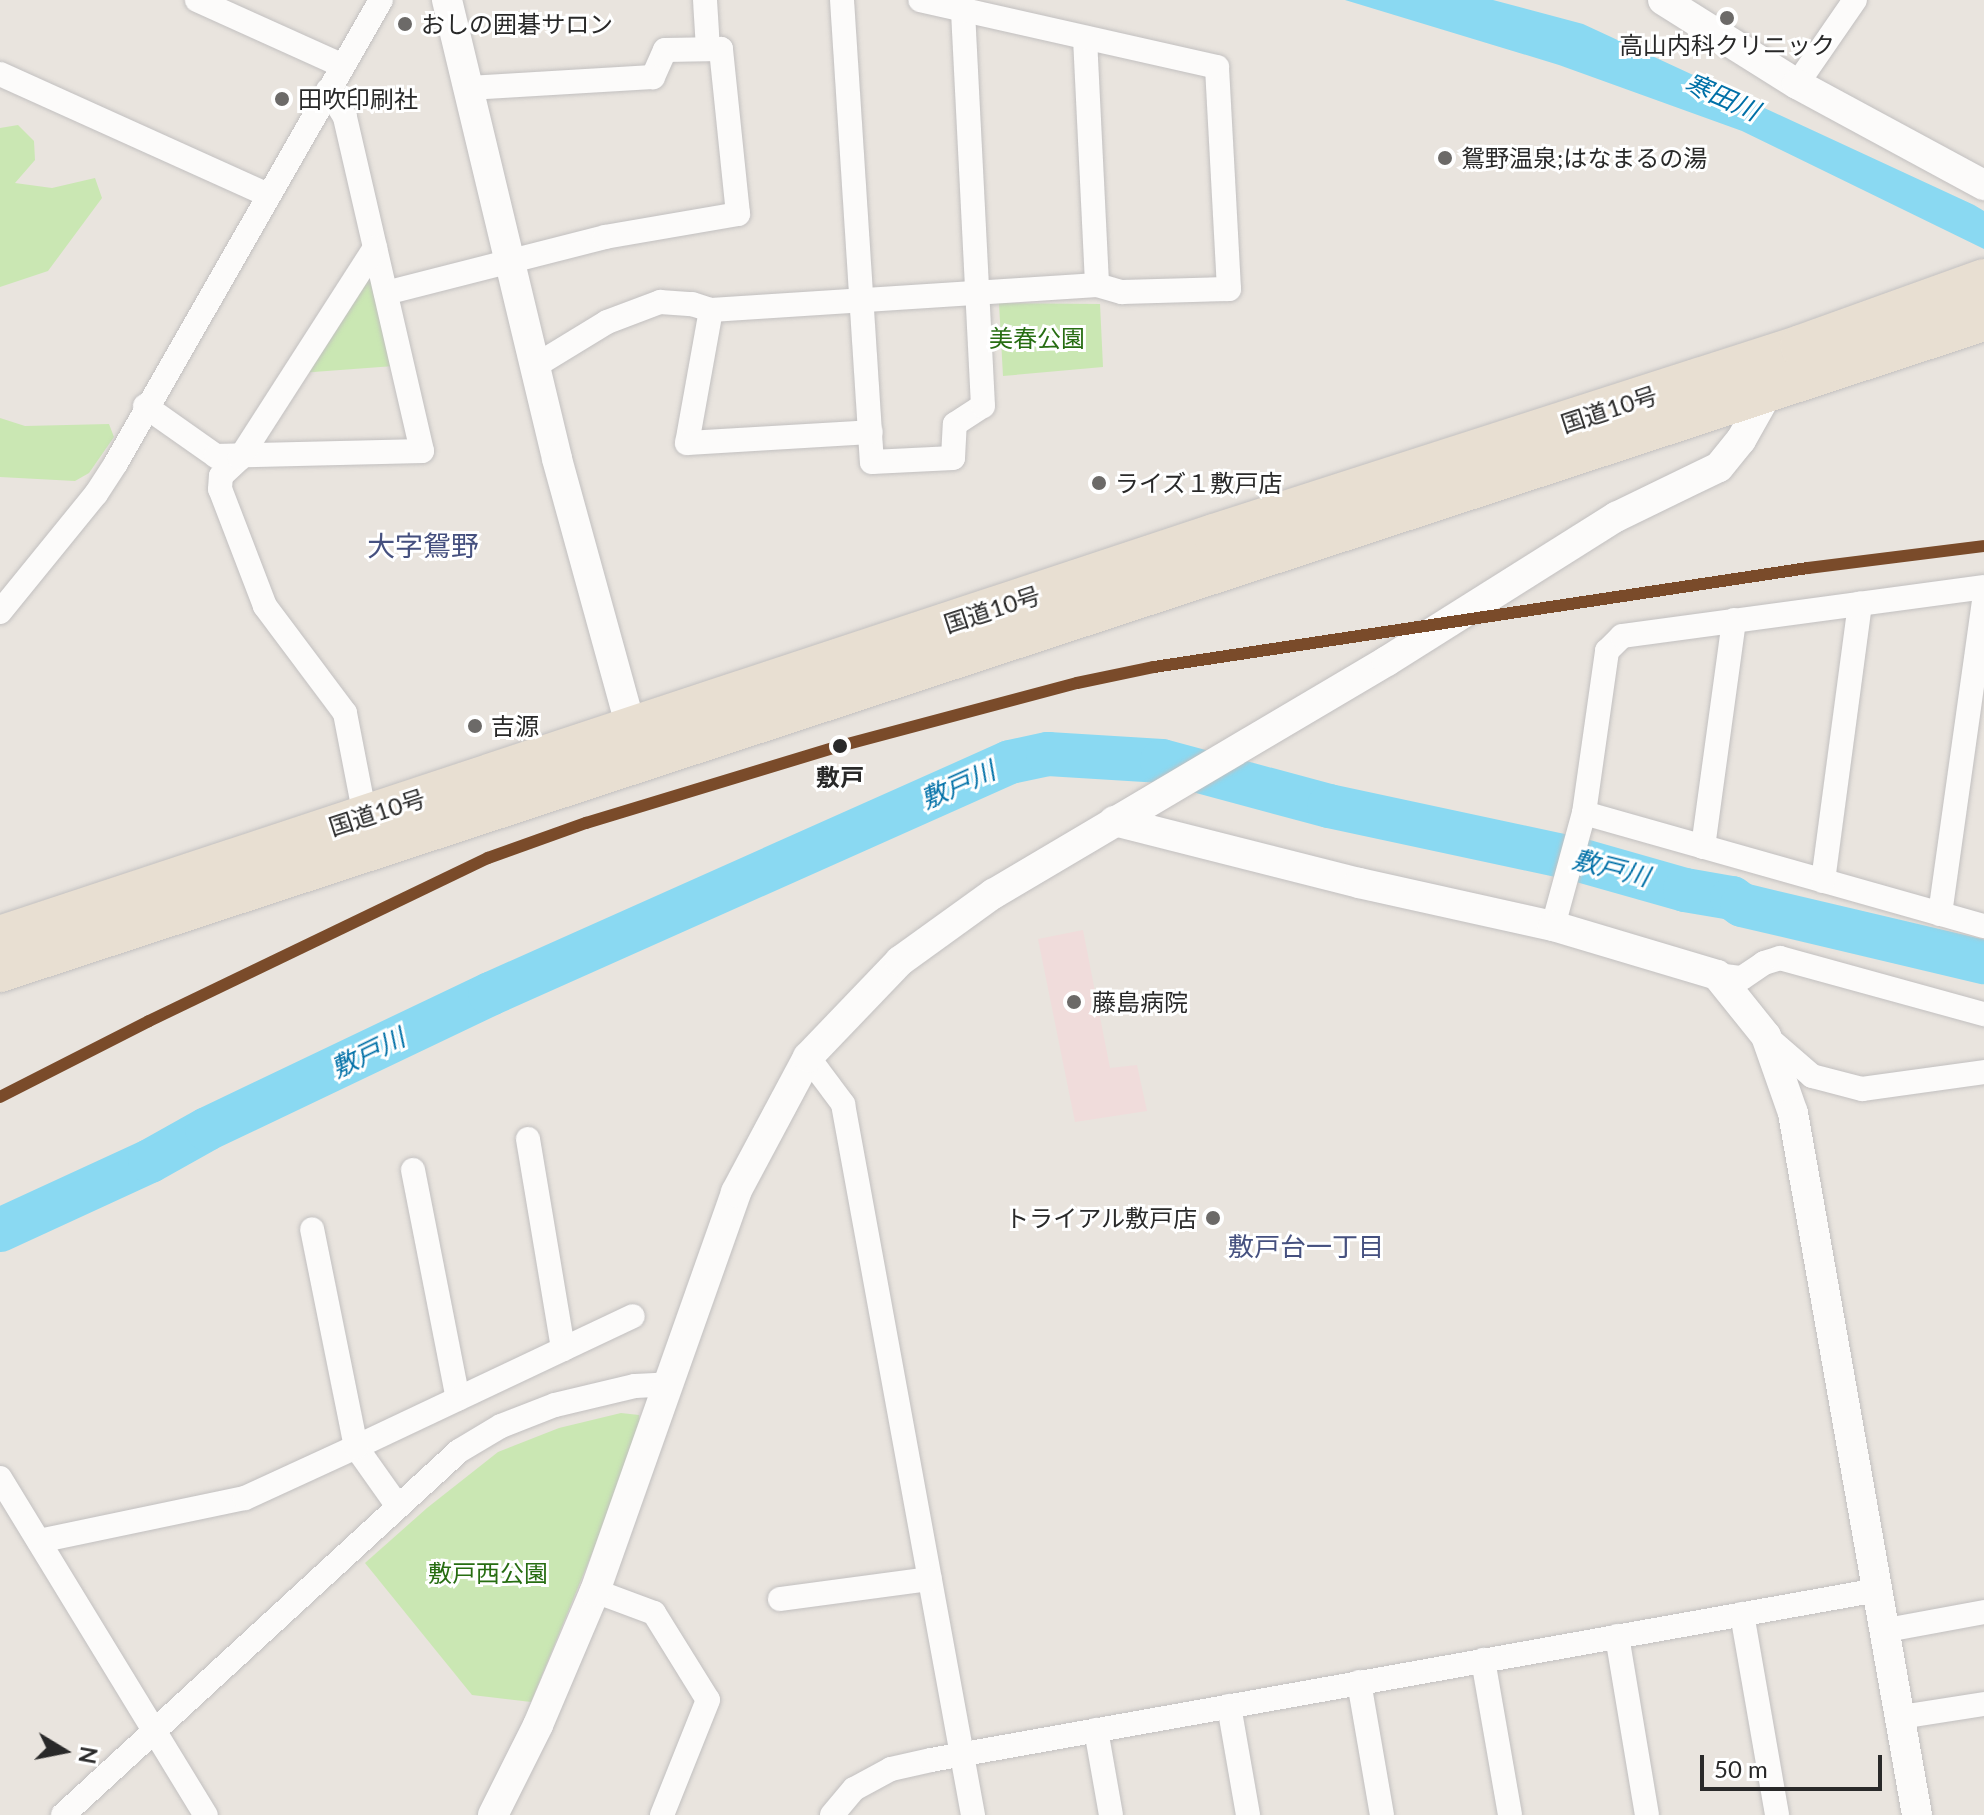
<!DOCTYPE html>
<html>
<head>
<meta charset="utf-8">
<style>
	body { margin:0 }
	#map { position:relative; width:1984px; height:1815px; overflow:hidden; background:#e9e4de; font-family:Lato,"Noto Sans JP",sans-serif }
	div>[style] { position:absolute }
	.medical>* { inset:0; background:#f0dcdb }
	.green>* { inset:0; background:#cae7b3 }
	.water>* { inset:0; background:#8ad9f2 }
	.river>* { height:44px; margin:-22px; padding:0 22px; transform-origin:22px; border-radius:22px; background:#8ad9f2 }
	.roads { filter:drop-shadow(0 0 2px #c2c0c0) drop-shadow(0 0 2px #c2c0c0) }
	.minor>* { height:24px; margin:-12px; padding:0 12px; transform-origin:12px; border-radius:12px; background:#fcfbfa }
	.tertiary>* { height:30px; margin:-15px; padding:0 15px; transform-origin:15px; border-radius:15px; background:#fcfbfa }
	.trunk>* { height:42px; margin:-21px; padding:0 21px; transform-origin:21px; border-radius:21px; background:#e8dfd2 }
	.rail-1>* { height:12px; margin:-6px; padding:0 6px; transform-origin:6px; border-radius:6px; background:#7a4b2a }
	.dots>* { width:22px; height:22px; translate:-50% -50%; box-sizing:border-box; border:4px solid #fff; border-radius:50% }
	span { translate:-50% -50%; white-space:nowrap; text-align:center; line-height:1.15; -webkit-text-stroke:6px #fff; paint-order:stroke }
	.poi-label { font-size:24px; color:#292929 }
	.left { translate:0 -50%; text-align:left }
	.right { translate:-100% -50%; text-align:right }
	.park-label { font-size:24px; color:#276d12 }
	.street-label { font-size:24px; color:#292929 }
	.stop-label { font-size:24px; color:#292929; font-weight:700 }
	.water-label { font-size:26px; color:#0070a7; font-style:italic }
	.neighbourhood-label { font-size:26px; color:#45507f }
	.quarter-label { font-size:28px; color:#45507f }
	.north { position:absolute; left:24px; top:1711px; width:80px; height:80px; -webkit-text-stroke:6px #fff; paint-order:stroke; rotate:100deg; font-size:22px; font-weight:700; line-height:32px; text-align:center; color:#292929 }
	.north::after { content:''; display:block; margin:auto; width:28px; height:36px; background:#292929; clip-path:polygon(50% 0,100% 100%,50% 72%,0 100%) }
	.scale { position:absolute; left:1700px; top:1755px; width:182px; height:36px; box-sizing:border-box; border:4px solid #292929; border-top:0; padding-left:10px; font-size:24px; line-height:28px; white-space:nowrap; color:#292929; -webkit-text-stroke:6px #fff; paint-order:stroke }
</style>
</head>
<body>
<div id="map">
	<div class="medical">
		<div style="clip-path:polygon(1083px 930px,1110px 1068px,1137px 1065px,1147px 1111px,1075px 1122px,1038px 939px)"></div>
	</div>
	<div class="green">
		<div style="clip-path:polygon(18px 125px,34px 141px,35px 160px,15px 183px,52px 188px,95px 178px,102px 198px,48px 271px,0 287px,0 128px)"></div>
		<div style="clip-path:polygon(365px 274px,373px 278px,394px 366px,300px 373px)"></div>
		<div style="clip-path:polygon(999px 303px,1100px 304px,1103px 367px,1003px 376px)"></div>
		<div style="clip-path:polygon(0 418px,25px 426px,109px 424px,114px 437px,89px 473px,75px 481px,0 477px)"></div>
		<div style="clip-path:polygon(621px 1413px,639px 1415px,641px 1434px,531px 1702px,472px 1695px,365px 1563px,427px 1508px,498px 1452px,559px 1428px)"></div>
	</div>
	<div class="water">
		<div style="clip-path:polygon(1345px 0,1493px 0,1583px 24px,1974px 205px,1984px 211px,1984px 249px,1742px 131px,1559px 65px)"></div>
	</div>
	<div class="river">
		<div style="left:0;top:1230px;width:165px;rotate:-24.7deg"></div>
		<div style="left:150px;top:1161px;width:65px;rotate:-29.3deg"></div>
		<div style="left:207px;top:1129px;width:314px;rotate:-25.5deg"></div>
		<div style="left:490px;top:994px;width:569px;rotate:-24.04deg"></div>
		<div style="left:1010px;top:762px;width:39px;rotate:-12deg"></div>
		<div style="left:1048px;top:754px;width:114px;rotate:3.5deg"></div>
		<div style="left:1162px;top:761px;width:173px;rotate:15.1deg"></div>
		<div style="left:1329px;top:806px;width:253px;rotate:12.1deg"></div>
		<div style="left:1576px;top:859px;width:113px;rotate:15.9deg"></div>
		<div style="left:1685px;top:890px;width:48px;rotate:9.7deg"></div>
		<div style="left:1732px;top:898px;width:12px;rotate:35deg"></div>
		<div style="left:1742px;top:905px;width:249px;rotate:13.3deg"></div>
	</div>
	<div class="roads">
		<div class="minor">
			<div style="left:197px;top:0;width:160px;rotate:24.3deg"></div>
			<div style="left:705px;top:0;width:49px;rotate:86.5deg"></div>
			<div style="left:842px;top:0;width:463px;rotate:86.3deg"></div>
			<div style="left:872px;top:462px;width:81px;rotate:-2.8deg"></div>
			<div style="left:953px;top:458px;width:34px;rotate:-87deg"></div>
			<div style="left:955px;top:424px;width:33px;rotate:-33deg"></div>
			<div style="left:983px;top:406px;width:397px;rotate:-92.9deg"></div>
			<div style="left:1085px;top:38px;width:247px;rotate:87.2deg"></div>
			<div style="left:0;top:74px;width:294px;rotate:24.3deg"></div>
			<div style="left:1797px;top:84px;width:102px;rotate:-55.4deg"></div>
			<div style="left:386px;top:293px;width:226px;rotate:-14.3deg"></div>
			<div style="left:605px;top:237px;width:135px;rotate:-9.8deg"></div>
			<div style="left:738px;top:214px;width:166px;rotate:-95.9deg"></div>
			<div style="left:721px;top:49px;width:56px;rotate:179deg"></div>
			<div style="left:665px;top:50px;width:30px;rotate:114deg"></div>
			<div style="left:653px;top:77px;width:185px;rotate:176.6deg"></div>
			<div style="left:711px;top:310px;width:135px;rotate:100.2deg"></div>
			<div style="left:687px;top:443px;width:184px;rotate:-3.4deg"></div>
			<div style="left:535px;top:366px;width:84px;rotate:-31.4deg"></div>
			<div style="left:607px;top:322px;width:57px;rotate:-20.7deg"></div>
			<div style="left:660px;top:302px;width:32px;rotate:4deg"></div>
			<div style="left:692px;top:304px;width:20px;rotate:18deg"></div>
			<div style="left:711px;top:310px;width:387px;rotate:-3.7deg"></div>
			<div style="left:1097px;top:285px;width:26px;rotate:16deg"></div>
			<div style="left:1122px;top:292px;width:107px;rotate:-1.6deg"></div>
			<div style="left:1229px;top:289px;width:222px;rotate:-93.1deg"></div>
			<div style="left:1217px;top:67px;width:304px;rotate:-167.3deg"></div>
			<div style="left:145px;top:406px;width:87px;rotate:35.2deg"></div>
			<div style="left:216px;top:456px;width:206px;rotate:-1.4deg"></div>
			<div style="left:422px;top:451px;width:343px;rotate:-103deg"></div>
			<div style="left:345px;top:117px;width:32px;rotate:-122deg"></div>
			<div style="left:0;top:612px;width:152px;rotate:-50.9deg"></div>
			<div style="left:96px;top:494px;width:37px;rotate:-57deg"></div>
			<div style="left:116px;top:463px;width:533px;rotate:-60.22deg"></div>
			<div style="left:1584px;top:813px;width:416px;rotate:15.8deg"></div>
			<div style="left:365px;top:816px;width:105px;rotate:-101deg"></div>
			<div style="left:345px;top:713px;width:134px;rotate:-126.8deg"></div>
			<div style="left:265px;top:606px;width:125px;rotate:-111deg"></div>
			<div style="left:220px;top:489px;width:13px;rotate:-86deg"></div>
			<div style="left:221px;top:476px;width:26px;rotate:-43deg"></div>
			<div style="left:240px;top:458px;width:250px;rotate:-57.3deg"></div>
			<div style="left:1703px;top:847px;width:229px;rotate:-82.2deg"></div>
			<div style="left:1823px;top:881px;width:280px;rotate:-82.4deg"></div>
			<div style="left:1940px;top:914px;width:318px;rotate:-82deg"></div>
			<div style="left:1553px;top:926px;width:117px;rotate:-74.7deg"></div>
			<div style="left:1584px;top:813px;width:164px;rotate:-81.9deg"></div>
			<div style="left:1607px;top:651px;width:21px;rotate:-45deg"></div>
			<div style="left:1622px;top:636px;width:365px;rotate:-7.7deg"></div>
			<div style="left:1717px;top:975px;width:25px;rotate:7deg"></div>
			<div style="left:1742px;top:978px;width:27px;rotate:-34deg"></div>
			<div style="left:1764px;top:963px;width:17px;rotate:-17deg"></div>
			<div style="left:1780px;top:958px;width:212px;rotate:15.4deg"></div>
			<div style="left:1767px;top:1037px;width:60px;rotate:40.9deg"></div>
			<div style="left:1812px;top:1076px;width:52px;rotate:14.6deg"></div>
			<div style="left:1862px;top:1089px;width:123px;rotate:-7.9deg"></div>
			<div style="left:808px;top:1057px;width:59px;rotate:53.3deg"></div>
			<div style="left:843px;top:1104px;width:723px;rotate:79.64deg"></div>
			<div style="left:528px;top:1139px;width:213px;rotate:80.5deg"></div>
			<div style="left:413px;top:1170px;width:233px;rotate:78.9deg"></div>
			<div style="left:0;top:1478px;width:395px;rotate:58.6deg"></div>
			<div style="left:397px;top:1505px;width:71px;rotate:-125.3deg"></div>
			<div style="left:356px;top:1447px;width:306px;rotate:-25.3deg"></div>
			<div style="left:39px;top:1541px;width:210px;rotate:-11.8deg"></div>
			<div style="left:245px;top:1498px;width:122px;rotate:-24.7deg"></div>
			<div style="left:356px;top:1447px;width:222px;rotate:-101.4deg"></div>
			<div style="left:595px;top:1591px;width:63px;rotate:20.4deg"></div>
			<div style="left:654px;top:1613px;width:102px;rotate:58.2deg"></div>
			<div style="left:708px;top:1700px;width:124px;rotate:111.8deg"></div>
			<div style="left:780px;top:1599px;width:151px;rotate:-7.6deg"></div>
			<div style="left:1742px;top:1614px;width:204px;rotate:80.1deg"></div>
			<div style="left:1887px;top:1630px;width:99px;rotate:-10.5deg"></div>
			<div style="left:1617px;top:1636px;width:181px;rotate:80.5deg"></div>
			<div style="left:1483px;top:1660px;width:157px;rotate:80.1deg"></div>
			<div style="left:1359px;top:1682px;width:135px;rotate:80.2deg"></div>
			<div style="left:1229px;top:1706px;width:111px;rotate:80.1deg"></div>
			<div style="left:1901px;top:1717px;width:84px;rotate:-8.9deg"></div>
			<div style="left:1096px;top:1730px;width:86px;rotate:80deg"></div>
			<div style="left:63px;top:1815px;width:538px;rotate:-42.59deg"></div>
			<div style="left:459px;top:1451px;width:49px;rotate:-30.8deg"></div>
			<div style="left:501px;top:1426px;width:58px;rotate:-21.3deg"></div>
			<div style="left:555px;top:1405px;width:82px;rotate:-13.4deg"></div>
			<div style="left:635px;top:1386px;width:35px;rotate:-3deg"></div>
			<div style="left:832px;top:1815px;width:34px;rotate:-50deg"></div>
			<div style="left:854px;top:1789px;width:42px;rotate:-28.4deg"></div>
			<div style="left:891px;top:1769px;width:41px;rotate:-12.7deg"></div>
			<div style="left:931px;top:1760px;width:962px;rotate:-10.18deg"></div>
		</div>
		<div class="tertiary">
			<div style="left:447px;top:0;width:472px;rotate:76.5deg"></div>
			<div style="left:557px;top:459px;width:298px;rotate:74.6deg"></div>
			<div style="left:1663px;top:0;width:158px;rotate:32.1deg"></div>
			<div style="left:1797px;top:84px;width:213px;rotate:28.4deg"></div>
			<div style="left:1114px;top:821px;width:253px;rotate:14.2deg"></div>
			<div style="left:1359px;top:883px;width:199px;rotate:12.5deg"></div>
			<div style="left:1553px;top:926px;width:171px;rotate:16.6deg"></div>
			<div style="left:1717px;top:975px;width:78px;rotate:51.2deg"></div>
			<div style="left:1766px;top:1036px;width:82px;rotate:70.7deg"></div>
			<div style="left:1793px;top:1113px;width:713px;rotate:79.98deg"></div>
			<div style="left:493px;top:1815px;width:101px;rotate:-63.4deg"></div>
			<div style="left:538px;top:1725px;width:146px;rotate:-67deg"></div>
			<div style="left:595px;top:1591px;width:423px;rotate:-70.5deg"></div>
			<div style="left:736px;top:1192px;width:153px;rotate:-61.9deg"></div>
			<div style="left:808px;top:1057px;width:133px;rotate:-46.2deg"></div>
			<div style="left:900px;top:961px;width:115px;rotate:-35.8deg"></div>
			<div style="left:993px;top:894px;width:458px;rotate:-30.6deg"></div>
			<div style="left:1387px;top:661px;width:271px;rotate:-32.2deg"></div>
			<div style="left:1616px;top:517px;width:114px;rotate:-25.9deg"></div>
			<div style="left:1719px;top:467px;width:35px;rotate:-51deg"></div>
			<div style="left:1741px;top:440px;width:65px;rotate:-60.7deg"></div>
		</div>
		<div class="trunk">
			<div style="left:0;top:937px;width:1279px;rotate:-18.32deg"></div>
			<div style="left:1214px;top:535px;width:617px;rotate:-17.85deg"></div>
			<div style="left:1801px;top:346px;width:195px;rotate:-19.8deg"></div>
			<div style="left:0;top:971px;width:2088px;rotate:-18.17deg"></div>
		</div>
	</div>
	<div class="rail-1">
		<div style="left:0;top:1097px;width:167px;rotate:-27deg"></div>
		<div style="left:149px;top:1021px;width:376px;rotate:-25.7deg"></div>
		<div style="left:488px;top:858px;width:104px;rotate:-19.7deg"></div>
		<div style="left:586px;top:823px;width:265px;rotate:-16.9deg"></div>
		<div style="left:840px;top:746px;width:245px;rotate:-14.9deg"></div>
		<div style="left:1077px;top:683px;width:79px;rotate:-11.7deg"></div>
		<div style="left:1154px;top:667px;width:661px;rotate:-8.61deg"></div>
		<div style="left:1808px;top:568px;width:177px;rotate:-7.1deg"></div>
	</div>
	<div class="dots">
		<div style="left:1727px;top:18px;background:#6c6a68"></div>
		<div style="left:405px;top:24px;background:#6c6a68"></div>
		<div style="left:282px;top:99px;background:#6c6a68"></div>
		<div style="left:1445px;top:158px;background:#6c6a68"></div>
		<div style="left:1099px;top:483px;background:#6c6a68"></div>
		<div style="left:475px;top:726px;background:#6c6a68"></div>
		<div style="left:840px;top:746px;background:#292929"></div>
		<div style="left:1074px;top:1002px;background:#6c6a68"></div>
		<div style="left:1213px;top:1218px;background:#6c6a68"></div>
	</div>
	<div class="poi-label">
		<span class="left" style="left:421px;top:24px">おしの囲碁サロン</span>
		<span style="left:1727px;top:45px">高山内科クリニック</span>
		<span class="left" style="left:298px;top:99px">田吹印刷社</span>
		<span class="left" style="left:1461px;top:158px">鴛野温泉;はなまるの湯</span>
		<span class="left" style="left:1115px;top:483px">ライズ１敷戸店</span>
		<span class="left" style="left:491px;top:726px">吉源</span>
		<span class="left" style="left:1092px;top:1002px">藤島病院</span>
		<span class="right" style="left:1197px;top:1218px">トライアル敷戸店</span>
	</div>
	<div class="park-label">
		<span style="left:1037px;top:338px">美春公園</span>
		<span style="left:488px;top:1573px">敷戸西公園</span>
	</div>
	<div class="street-label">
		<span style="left:1609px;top:409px;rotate:-18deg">国道10号</span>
		<span style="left:992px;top:609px;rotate:-18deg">国道10号</span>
		<span style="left:377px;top:812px;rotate:-18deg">国道10号</span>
	</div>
	<div class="stop-label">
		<span style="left:840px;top:777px">敷戸</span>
	</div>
	<div class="water-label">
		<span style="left:1722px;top:97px;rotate:24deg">寒田川</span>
		<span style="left:958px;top:785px;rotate:-24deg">敷戸川</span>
		<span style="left:1611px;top:868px;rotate:14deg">敷戸川</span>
		<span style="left:368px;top:1053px;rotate:-26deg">敷戸川</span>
	</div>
	<div class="neighbourhood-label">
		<span style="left:1306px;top:1247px">敷戸台一丁目</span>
	</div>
	<div class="quarter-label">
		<span style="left:423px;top:545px">大字鴛野</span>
	</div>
	<div class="north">N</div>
	<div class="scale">50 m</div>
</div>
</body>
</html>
